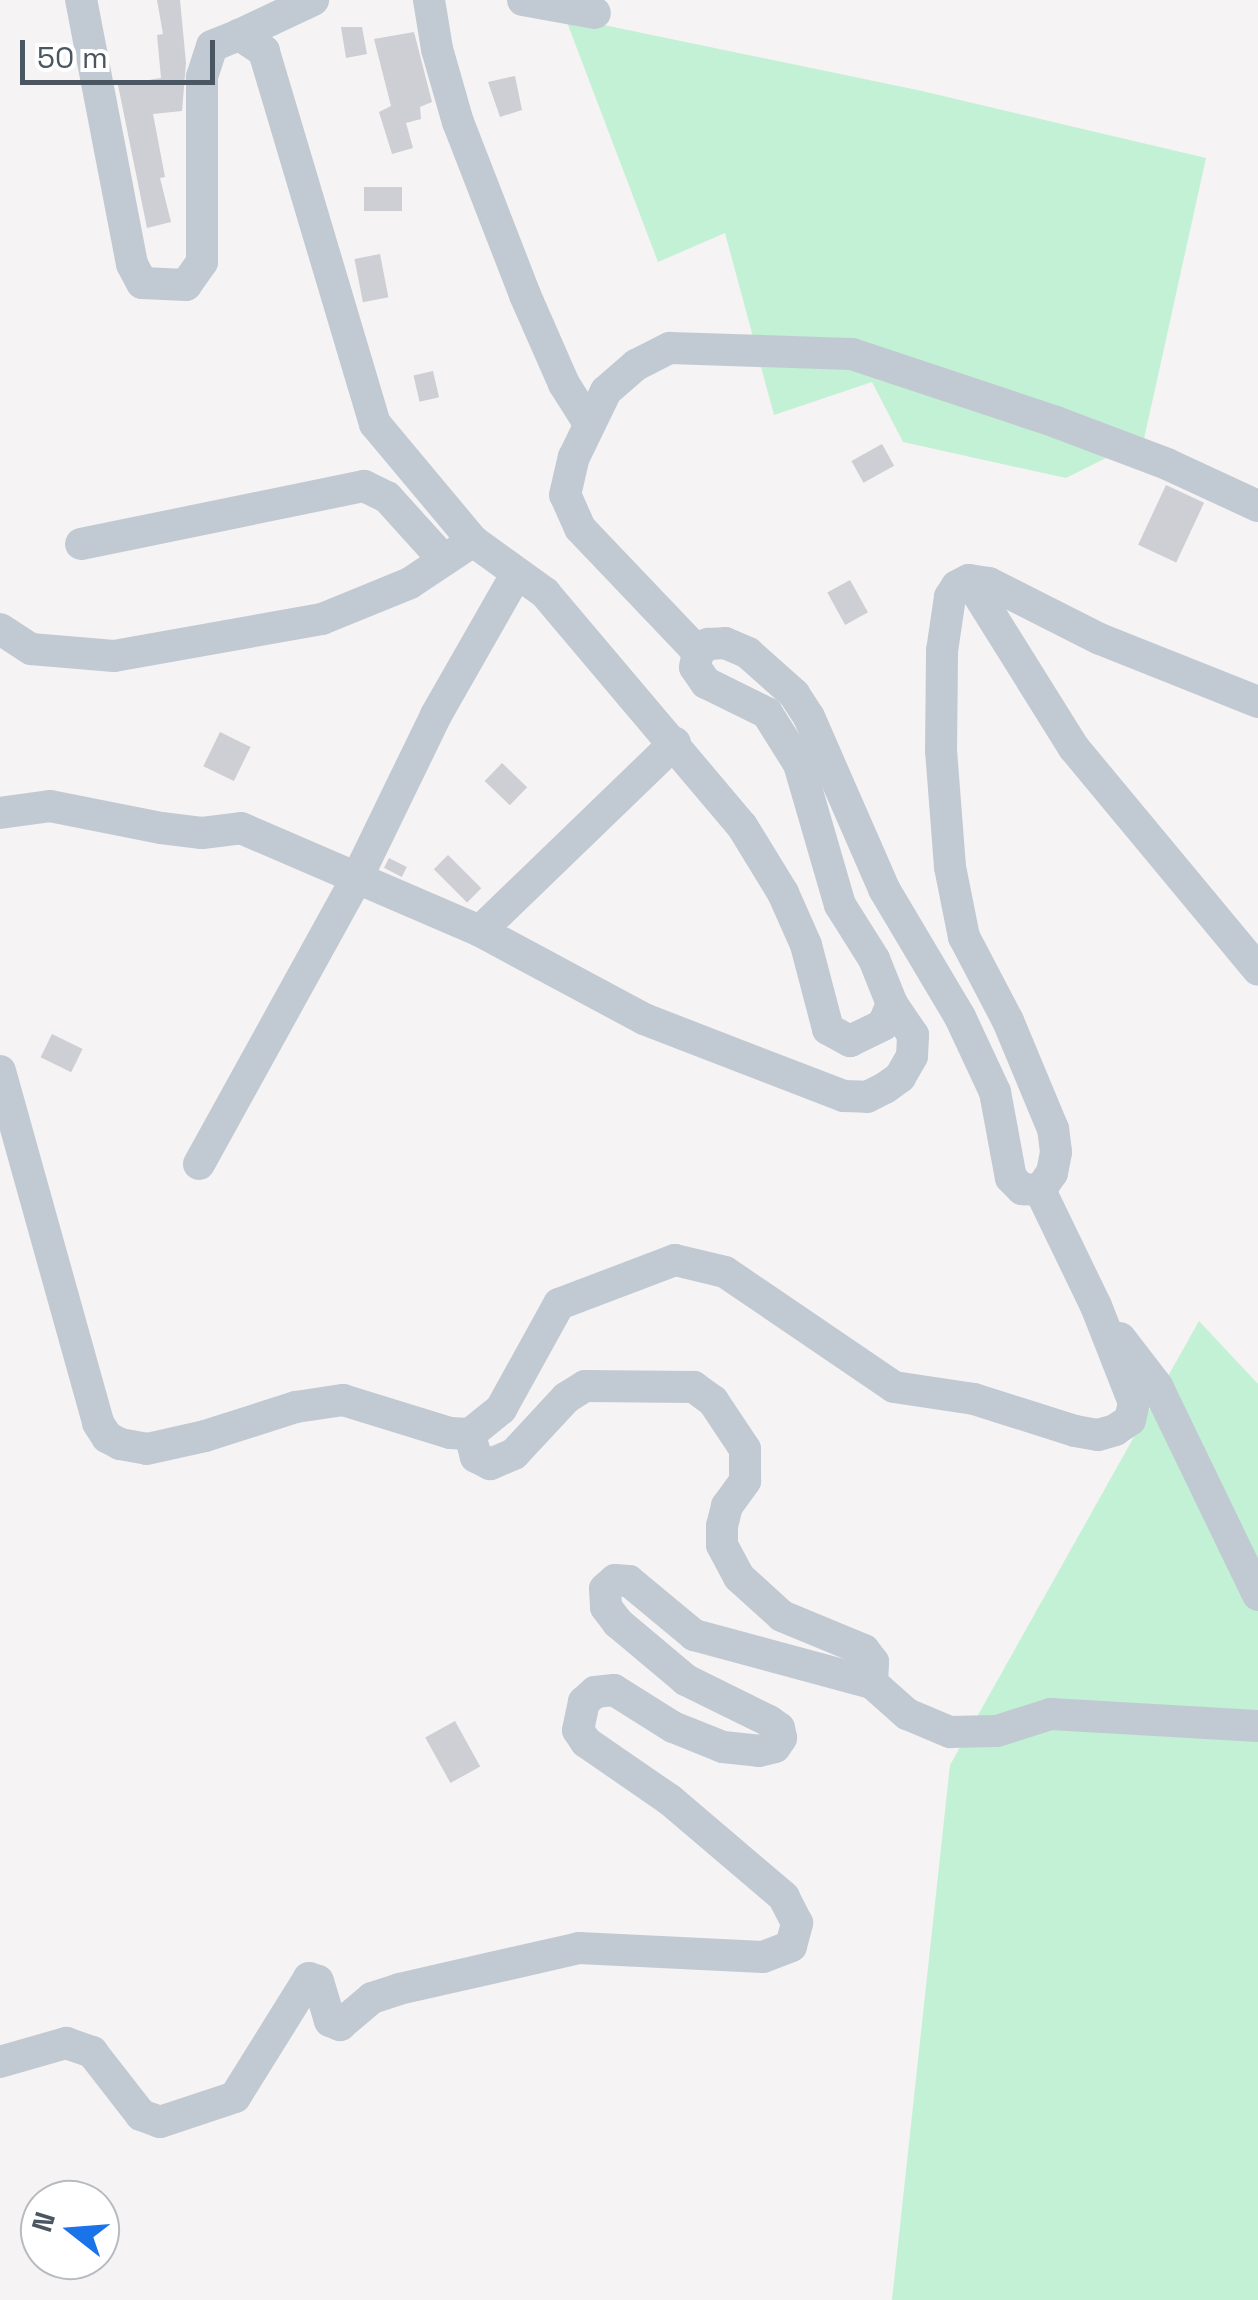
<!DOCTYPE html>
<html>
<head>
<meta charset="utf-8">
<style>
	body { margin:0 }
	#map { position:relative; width:1258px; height:2300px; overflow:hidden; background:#f5f3f3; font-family:"Space Grotesk",sans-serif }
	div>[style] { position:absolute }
	.green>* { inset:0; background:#c3f1d5 }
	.building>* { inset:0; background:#cdcfd5; transform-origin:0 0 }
	.street>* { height:32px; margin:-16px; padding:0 16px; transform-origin:16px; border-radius:16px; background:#c1cad2 }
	span { translate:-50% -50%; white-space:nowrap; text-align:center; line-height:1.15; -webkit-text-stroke:10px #fff; paint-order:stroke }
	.north { position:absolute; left:20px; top:2180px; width:100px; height:100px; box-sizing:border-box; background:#fff; border:2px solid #b7bbc0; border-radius:50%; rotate:287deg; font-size:28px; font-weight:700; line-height:40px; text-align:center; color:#4a5661 }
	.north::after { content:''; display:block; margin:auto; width:35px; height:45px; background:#1a73e8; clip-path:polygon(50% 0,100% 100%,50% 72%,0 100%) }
	.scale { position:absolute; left:20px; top:40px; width:195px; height:45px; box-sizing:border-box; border:5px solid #4a5661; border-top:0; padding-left:12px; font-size:30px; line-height:35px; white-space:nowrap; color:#4a5661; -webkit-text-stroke:8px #fff; paint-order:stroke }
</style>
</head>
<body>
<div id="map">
	<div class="green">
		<div style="clip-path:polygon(565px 17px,922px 91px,1206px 158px,1144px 439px,1066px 478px,903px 442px,872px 382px,774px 415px,725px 233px,658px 262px)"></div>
		<div style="clip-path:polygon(1199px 1321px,1258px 1384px,1258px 2300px,892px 2300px,950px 1765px)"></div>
	</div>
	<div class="building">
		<div style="clip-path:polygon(157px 0,180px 0,186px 63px,182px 111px,153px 114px,165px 177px,160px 178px,171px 222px,147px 228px,118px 85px,161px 78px,157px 35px,163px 34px)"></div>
		<div style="clip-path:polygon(341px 27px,362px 27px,367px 54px,346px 58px)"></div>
		<div style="clip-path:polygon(414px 32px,432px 102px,420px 107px,421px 119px,406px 123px,413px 148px,392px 154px,379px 112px,391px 106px,374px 39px)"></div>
		<div style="clip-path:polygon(515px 76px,522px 110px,500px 117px,488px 82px)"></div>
		<div style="left:364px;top:187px;width:38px;height:24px"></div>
		<div style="left:380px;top:254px;width:44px;height:26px;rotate:79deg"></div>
		<div style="left:433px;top:371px;width:27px;height:20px;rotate:77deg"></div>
		<div style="left:882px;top:444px;width:25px;height:35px;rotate:61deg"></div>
		<div style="left:1166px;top:485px;width:42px;height:66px;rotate:25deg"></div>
		<div style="left:850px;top:580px;width:37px;height:26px;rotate:61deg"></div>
		<div style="left:220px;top:732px;width:34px;height:38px;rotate:26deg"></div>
		<div style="left:502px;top:763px;width:35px;height:25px;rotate:44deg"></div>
		<div style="left:448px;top:855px;width:47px;height:20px;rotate:45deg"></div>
		<div style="left:389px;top:858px;width:20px;height:11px;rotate:27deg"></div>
		<div style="left:52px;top:1034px;width:34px;height:26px;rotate:26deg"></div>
		<div style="left:455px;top:1721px;width:52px;height:34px;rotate:61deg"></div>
	</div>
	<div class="street">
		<div style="left:429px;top:0;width:50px;rotate:80.7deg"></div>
		<div style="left:437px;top:49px;width:76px;rotate:74deg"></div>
		<div style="left:458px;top:122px;width:186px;rotate:68.8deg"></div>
		<div style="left:525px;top:295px;width:97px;rotate:66.3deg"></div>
		<div style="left:564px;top:384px;width:45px;rotate:57.7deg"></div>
		<div style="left:523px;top:0;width:73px;rotate:10.2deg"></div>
		<div style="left:239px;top:35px;width:82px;rotate:-25.3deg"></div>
		<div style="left:473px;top:541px;width:89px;rotate:35.8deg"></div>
		<div style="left:545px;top:593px;width:305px;rotate:49.8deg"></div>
		<div style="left:742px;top:826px;width:79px;rotate:58.5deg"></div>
		<div style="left:783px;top:893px;width:57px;rotate:66.1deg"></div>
		<div style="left:806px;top:945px;width:87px;rotate:75.3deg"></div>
		<div style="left:828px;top:1029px;width:25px;rotate:29deg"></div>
		<div style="left:850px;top:1041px;width:37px;rotate:-26deg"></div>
		<div style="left:883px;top:1025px;width:23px;rotate:-67deg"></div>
		<div style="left:892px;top:1004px;width:48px;rotate:-111.8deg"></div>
		<div style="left:874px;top:959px;width:64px;rotate:-122.2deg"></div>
		<div style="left:840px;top:905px;width:147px;rotate:-106.2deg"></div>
		<div style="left:799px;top:764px;width:60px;rotate:-122.1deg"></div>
		<div style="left:767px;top:713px;width:68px;rotate:-153.8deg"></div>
		<div style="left:706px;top:683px;width:19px;rotate:-125deg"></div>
		<div style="left:695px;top:667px;width:15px;rotate:-79deg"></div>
		<div style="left:698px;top:652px;width:13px;rotate:-39deg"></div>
		<div style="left:708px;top:644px;width:17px;rotate:-3deg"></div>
		<div style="left:725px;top:643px;width:25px;rotate:23deg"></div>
		<div style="left:748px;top:653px;width:62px;rotate:41.7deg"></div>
		<div style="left:794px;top:694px;width:27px;rotate:57deg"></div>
		<div style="left:809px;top:717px;width:188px;rotate:66.4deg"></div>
		<div style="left:884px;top:889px;width:149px;rotate:59.3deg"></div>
		<div style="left:960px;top:1017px;width:83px;rotate:65deg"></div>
		<div style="left:995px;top:1092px;width:87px;rotate:79.5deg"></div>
		<div style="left:1011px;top:1178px;width:16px;rotate:45deg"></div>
		<div style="left:1022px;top:1189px;width:18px;rotate:3deg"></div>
		<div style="left:1040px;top:1190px;width:21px;rotate:-55deg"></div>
		<div style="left:1052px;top:1173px;width:21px;rotate:-79deg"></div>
		<div style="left:1056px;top:1152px;width:23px;rotate:-97deg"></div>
		<div style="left:1053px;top:1129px;width:117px;rotate:-112.6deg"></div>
		<div style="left:1008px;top:1021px;width:95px;rotate:-117.6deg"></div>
		<div style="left:964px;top:937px;width:71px;rotate:-101.3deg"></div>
		<div style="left:950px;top:867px;width:116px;rotate:-94.4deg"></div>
		<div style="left:941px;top:751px;width:100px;rotate:-89.4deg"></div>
		<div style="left:942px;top:651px;width:55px;rotate:-81.6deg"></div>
		<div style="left:950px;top:597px;width:13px;rotate:-58deg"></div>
		<div style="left:957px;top:586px;width:13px;rotate:-27deg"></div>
		<div style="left:969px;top:580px;width:20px;rotate:9deg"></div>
		<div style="left:989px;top:583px;width:124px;rotate:26.8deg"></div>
		<div style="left:1100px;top:639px;width:170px;rotate:21.7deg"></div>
		<div style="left:81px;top:544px;width:289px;rotate:-11.6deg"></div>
		<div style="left:364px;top:486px;width:25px;rotate:26deg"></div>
		<div style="left:387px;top:497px;width:85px;rotate:47.9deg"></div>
		<div style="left:969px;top:580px;width:198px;rotate:58deg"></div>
		<div style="left:1074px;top:748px;width:288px;rotate:50.3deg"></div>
		<div style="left:0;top:629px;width:37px;rotate:33deg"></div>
		<div style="left:31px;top:649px;width:83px;rotate:4.8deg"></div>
		<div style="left:114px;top:656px;width:211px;rotate:-10.1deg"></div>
		<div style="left:322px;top:619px;width:95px;rotate:-22.2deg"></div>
		<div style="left:410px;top:583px;width:76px;rotate:-33.7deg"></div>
		<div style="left:473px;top:541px;width:153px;rotate:-129.9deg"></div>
		<div style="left:375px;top:424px;width:389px;rotate:-106.6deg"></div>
		<div style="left:264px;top:51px;width:30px;rotate:-147deg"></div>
		<div style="left:239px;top:35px;width:29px;rotate:158deg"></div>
		<div style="left:212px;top:46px;width:33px;rotate:108deg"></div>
		<div style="left:202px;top:77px;width:185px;rotate:90deg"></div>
		<div style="left:202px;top:262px;width:28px;rotate:125deg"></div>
		<div style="left:186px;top:285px;width:44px;rotate:-177.4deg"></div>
		<div style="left:142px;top:283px;width:21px;rotate:-118deg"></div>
		<div style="left:132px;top:264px;width:269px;rotate:-100.9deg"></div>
		<div style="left:698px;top:652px;width:171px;rotate:-133.6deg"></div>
		<div style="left:580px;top:528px;width:36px;rotate:-114deg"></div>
		<div style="left:565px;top:495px;width:39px;rotate:-77deg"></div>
		<div style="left:574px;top:457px;width:73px;rotate:-64.1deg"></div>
		<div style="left:606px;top:391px;width:40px;rotate:-41deg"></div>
		<div style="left:636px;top:365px;width:38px;rotate:-27deg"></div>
		<div style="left:670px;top:348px;width:182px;rotate:1.9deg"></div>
		<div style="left:852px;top:354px;width:215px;rotate:18.4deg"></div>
		<div style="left:1056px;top:422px;width:119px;rotate:20.7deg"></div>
		<div style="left:1167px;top:464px;width:100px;rotate:24.8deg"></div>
		<div style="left:0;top:813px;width:50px;rotate:-8deg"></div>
		<div style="left:50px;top:806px;width:113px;rotate:11.2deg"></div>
		<div style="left:161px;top:828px;width:41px;rotate:7deg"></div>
		<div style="left:202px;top:833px;width:39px;rotate:-7deg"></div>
		<div style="left:241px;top:828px;width:260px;rotate:23.3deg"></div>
		<div style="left:480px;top:931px;width:186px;rotate:28.2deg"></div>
		<div style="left:644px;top:1019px;width:214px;rotate:21.1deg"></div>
		<div style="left:844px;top:1096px;width:23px;rotate:2deg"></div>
		<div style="left:867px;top:1097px;width:20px;rotate:-27deg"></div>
		<div style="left:885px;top:1088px;width:19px;rotate:-36deg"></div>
		<div style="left:900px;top:1077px;width:24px;rotate:-60deg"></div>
		<div style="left:912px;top:1056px;width:21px;rotate:-87deg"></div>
		<div style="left:913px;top:1035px;width:37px;rotate:-124deg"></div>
		<div style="left:480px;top:931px;width:271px;rotate:-44deg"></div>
		<div style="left:0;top:1071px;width:365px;rotate:74.4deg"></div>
		<div style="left:98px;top:1423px;width:17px;rotate:57deg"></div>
		<div style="left:107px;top:1437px;width:15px;rotate:28deg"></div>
		<div style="left:120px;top:1444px;width:27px;rotate:10deg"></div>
		<div style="left:147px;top:1449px;width:59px;rotate:-12.6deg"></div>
		<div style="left:205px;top:1436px;width:96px;rotate:-17.7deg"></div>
		<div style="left:296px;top:1407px;width:48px;rotate:-8.5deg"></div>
		<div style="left:343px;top:1400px;width:112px;rotate:17.1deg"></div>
		<div style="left:450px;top:1433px;width:20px;rotate:3deg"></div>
		<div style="left:199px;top:1164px;width:325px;rotate:-61.1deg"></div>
		<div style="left:356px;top:880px;width:183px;rotate:-64.1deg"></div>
		<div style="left:436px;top:715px;width:161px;rotate:-60.3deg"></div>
		<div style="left:1120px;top:1338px;width:61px;rotate:52.4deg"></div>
		<div style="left:1157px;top:1386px;width:232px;rotate:64.2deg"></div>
		<div style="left:872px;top:1683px;width:21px;rotate:-87deg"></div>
		<div style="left:873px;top:1662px;width:15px;rotate:-127deg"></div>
		<div style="left:864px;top:1650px;width:89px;rotate:-157.5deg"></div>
		<div style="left:782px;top:1616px;width:58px;rotate:-137.8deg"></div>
		<div style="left:739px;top:1577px;width:36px;rotate:-118deg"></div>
		<div style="left:722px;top:1545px;width:19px;rotate:-90deg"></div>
		<div style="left:722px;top:1526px;width:21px;rotate:-76deg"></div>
		<div style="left:727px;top:1506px;width:31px;rotate:-54deg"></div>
		<div style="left:745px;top:1481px;width:32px;rotate:-90deg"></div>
		<div style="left:745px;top:1449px;width:58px;rotate:-123.7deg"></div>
		<div style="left:713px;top:1401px;width:24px;rotate:-144deg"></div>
		<div style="left:694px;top:1387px;width:109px;rotate:-179.5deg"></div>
		<div style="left:585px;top:1386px;width:22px;rotate:148deg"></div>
		<div style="left:566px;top:1398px;width:76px;rotate:132.9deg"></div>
		<div style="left:514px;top:1454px;width:26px;rotate:157deg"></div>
		<div style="left:490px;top:1464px;width:16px;rotate:-153deg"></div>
		<div style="left:476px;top:1457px;width:24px;rotate:-105deg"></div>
		<div style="left:470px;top:1434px;width:40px;rotate:-39deg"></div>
		<div style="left:501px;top:1409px;width:120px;rotate:-61.1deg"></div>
		<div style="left:559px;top:1304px;width:124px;rotate:-20.8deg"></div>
		<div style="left:675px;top:1260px;width:51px;rotate:13.5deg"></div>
		<div style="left:725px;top:1272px;width:204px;rotate:34.2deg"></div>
		<div style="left:894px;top:1387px;width:81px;rotate:8.5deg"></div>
		<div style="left:974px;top:1399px;width:106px;rotate:17.6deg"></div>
		<div style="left:1075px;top:1431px;width:23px;rotate:10deg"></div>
		<div style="left:1098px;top:1435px;width:18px;rotate:-16deg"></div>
		<div style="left:1115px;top:1430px;width:18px;rotate:-34deg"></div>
		<div style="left:1130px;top:1420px;width:17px;rotate:-77deg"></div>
		<div style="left:1134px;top:1403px;width:104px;rotate:-111.4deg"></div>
		<div style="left:1096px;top:1306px;width:129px;rotate:-115.8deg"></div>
		<div style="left:0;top:2062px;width:69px;rotate:-16.1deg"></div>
		<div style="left:66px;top:2043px;width:28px;rotate:19deg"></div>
		<div style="left:92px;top:2052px;width:80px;rotate:52.1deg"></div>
		<div style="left:141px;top:2115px;width:20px;rotate:20deg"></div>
		<div style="left:160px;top:2122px;width:79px;rotate:-18.4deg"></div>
		<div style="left:235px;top:2097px;width:140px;rotate:-58.1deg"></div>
		<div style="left:309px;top:1978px;width:9px;rotate:18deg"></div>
		<div style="left:318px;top:1981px;width:42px;rotate:73.3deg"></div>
		<div style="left:330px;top:2021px;width:11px;rotate:22deg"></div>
		<div style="left:340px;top:2025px;width:42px;rotate:-40.2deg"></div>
		<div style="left:372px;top:1998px;width:28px;rotate:-18deg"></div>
		<div style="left:399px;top:1989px;width:185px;rotate:-12.8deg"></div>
		<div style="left:579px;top:1948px;width:184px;rotate:2.8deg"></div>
		<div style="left:763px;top:1957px;width:30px;rotate:-21deg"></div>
		<div style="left:791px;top:1946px;width:24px;rotate:-75deg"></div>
		<div style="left:797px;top:1923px;width:29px;rotate:-117deg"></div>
		<div style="left:784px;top:1897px;width:150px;rotate:-139.6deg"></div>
		<div style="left:670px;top:1800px;width:102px;rotate:-145.4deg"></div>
		<div style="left:586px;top:1742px;width:14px;rotate:-124deg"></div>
		<div style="left:578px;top:1730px;width:29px;rotate:-78deg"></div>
		<div style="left:584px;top:1702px;width:15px;rotate:-42deg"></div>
		<div style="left:595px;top:1692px;width:19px;rotate:-6deg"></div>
		<div style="left:614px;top:1690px;width:70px;rotate:32.1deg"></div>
		<div style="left:673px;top:1727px;width:54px;rotate:21.8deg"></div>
		<div style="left:723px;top:1747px;width:36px;rotate:6deg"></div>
		<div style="left:759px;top:1751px;width:16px;rotate:-14deg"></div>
		<div style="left:775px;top:1747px;width:11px;rotate:-56deg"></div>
		<div style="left:781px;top:1738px;width:10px;rotate:-101deg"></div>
		<div style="left:779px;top:1728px;width:12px;rotate:-145deg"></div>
		<div style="left:769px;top:1721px;width:93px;rotate:-153.7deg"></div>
		<div style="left:686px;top:1680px;width:89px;rotate:-140deg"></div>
		<div style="left:618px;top:1623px;width:20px;rotate:-127deg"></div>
		<div style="left:606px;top:1607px;width:18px;rotate:-93deg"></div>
		<div style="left:605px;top:1589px;width:13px;rotate:-42deg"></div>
		<div style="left:615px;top:1580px;width:14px;rotate:4deg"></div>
		<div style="left:629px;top:1581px;width:85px;rotate:39.7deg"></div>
		<div style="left:694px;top:1635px;width:184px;rotate:15.1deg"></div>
		<div style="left:872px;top:1683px;width:47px;rotate:41.5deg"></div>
		<div style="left:907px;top:1714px;width:47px;rotate:22.7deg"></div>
		<div style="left:950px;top:1732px;width:47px;rotate:-1.2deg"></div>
		<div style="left:997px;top:1731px;width:57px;rotate:-17.5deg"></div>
		<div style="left:1051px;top:1714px;width:207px;rotate:3.3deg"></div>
	</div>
	<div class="north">N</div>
	<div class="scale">50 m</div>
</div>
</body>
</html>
